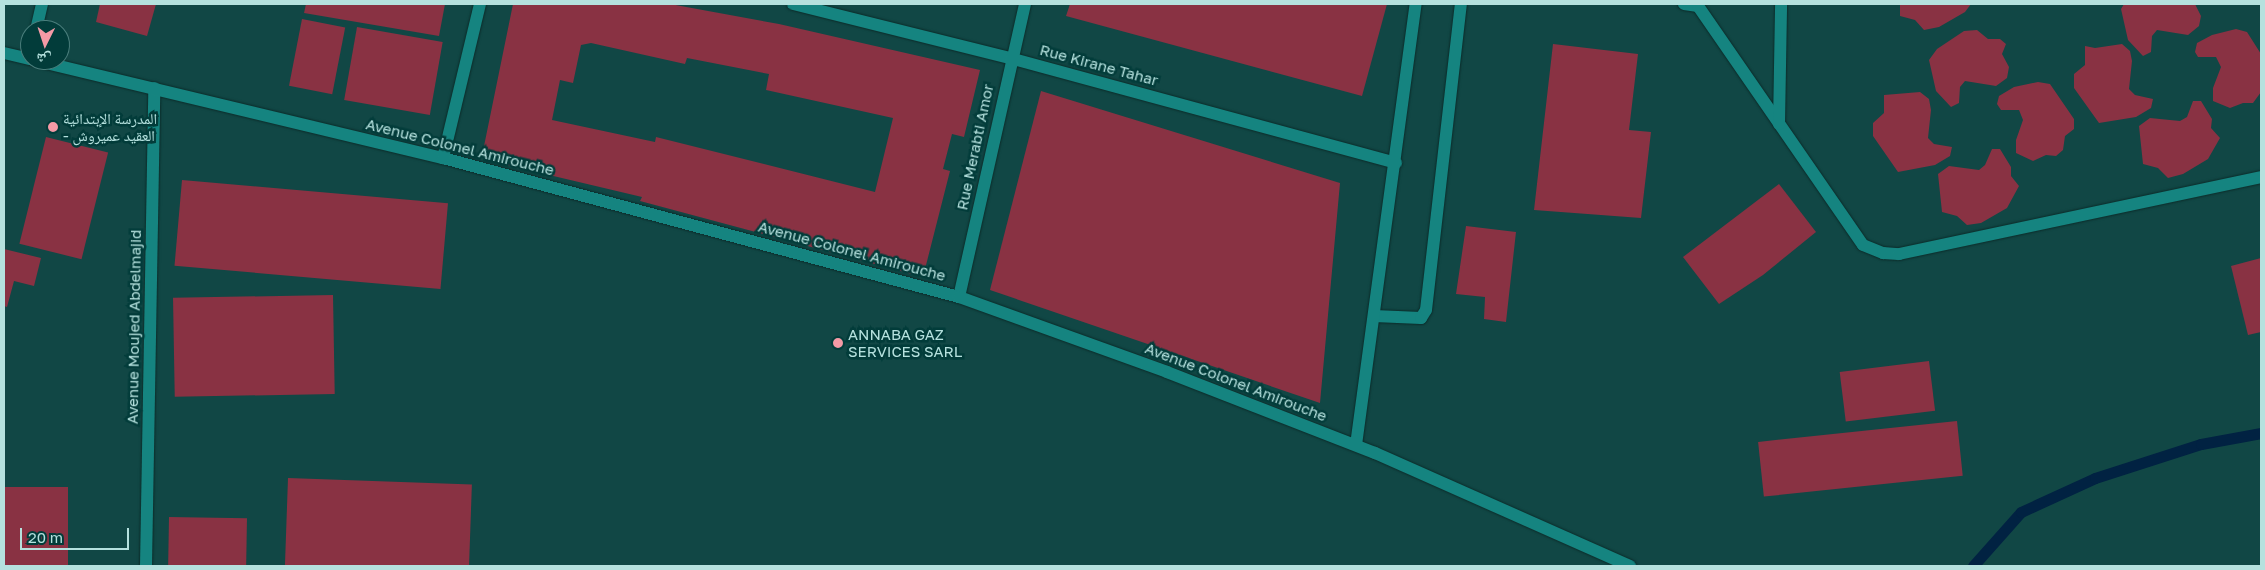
<!DOCTYPE html>
<html>
<head>
<meta charset="utf-8">
<style>
	body { margin:0 }
	#map { position:relative; width:2265px; height:570px; overflow:hidden; background:#114745; font-family:"Golos Text","Noto Naskh Arabic",sans-serif }
	div>[style] { position:absolute }
	.stream>* { height:11px; margin:-5.5px; padding:0 5.5px; transform-origin:5.5px; border-radius:5.5px; background:#012242 }
	.building>* { inset:0; background:#893243; transform-origin:0 0 }
	.roads { filter:drop-shadow(0 0 1px #0b2b29) drop-shadow(0 0 1px #0b2b29) }
	.street>* { height:12px; margin:-6px; padding:0 6px; transform-origin:6px; border-radius:6px; background:#158480 }
	.secondary>* { height:12px; margin:-6px; padding:0 6px; transform-origin:6px; border-radius:6px; background:#158480 }
	.dots>* { width:14px; height:14px; translate:-50% -50%; box-sizing:border-box; border:2px solid #023c3a; border-radius:50% }
	span { translate:-50% -50%; white-space:nowrap; text-align:center; line-height:1.15; -webkit-text-stroke:5px #023c3a; paint-order:stroke }
	.street-label { font-size:15px; color:#b5e1de }
	.poi-label { font-size:15px; color:#b5e1de }
	.left { translate:0 -50%; text-align:left }
	.frame { position:absolute; inset:0; border:5px solid #b5e1de; pointer-events:none }
	.north { position:absolute; left:20px; top:20px; width:50px; height:50px; box-sizing:border-box; background:#023c3a; border:1px solid #4a7e7c; border-radius:50%; rotate:184deg; font-size:14px; font-weight:700; line-height:20px; text-align:center; color:#b5e1de }
	.north::after { content:''; display:block; margin:auto; width:18px; height:22px; background:#f49aa6; clip-path:polygon(50% 0,100% 100%,50% 72%,0 100%) }
	.scale { position:absolute; left:20px; top:528px; width:109px; height:22px; box-sizing:border-box; border:2px solid #b5e1de; border-top:0; padding-left:6px; font-size:15px; line-height:18px; white-space:nowrap; color:#b5e1de; -webkit-text-stroke:4px #023c3a; paint-order:stroke }
</style>
</head>
<body>
<div id="map">
	<div class="stream">
		<div style="left:1973px;top:566px;width:72px;rotate:-48.4deg"></div>
		<div style="left:2021px;top:512px;width:81px;rotate:-24.7deg"></div>
		<div style="left:2095px;top:478px;width:111px;rotate:-17.8deg"></div>
		<div style="left:2201px;top:444px;width:61px;rotate:-10.4deg"></div>
	</div>
	<div class="building">
		<div style="clip-path:polygon(100px 4px,156px 4px,147px 36px,96px 22px)"></div>
		<div style="clip-path:polygon(306px 4px,445px 4px,439px 36px,304px 13px)"></div>
		<div style="clip-path:polygon(evenodd,513px 4px,670px 4px,779px 24px,980px 70px,964px 137px,952px 134px,943px 169px,950px 171px,923px 277px,640px 201px,642px 197px,490px 161px,483px 151px,513px 4px,591px 43px,685px 64px,687px 58px,769px 74px,766px 90px,893px 118px,875px 192px,656px 137px,655px 142px,552px 120px,560px 80px,573px 83px,581px 45px,591px 43px)"></div>
		<div style="clip-path:polygon(1070px 4px,1387px 4px,1362px 96px,1066px 16px)"></div>
		<div style="clip-path:polygon(1900px 4px,1971px 4px,1965px 12px,1939px 27px,1924px 30px,1915px 20px,1900px 16px)"></div>
		<div style="clip-path:polygon(2124px 4px,2195px 4px,2201px 16px,2199px 26px,2188px 35px,2157px 30px,2152px 36px,2151px 52px,2143px 56px,2128px 40px,2121px 9px)"></div>
		<div style="left:302px;top:19px;width:44px;height:68px;rotate:11deg"></div>
		<div style="left:357px;top:27px;width:87px;height:74px;rotate:10deg"></div>
		<div style="clip-path:polygon(2236px 29px,2247px 32px,2261px 54px,2261px 92px,2253px 103px,2243px 103px,2230px 108px,2213px 101px,2213px 88px,2221px 67px,2216px 57px,2198px 57px,2195px 52px,2197px 43px,2212px 35px)"></div>
		<div style="clip-path:polygon(1977px 30px,1988px 39px,2000px 39px,2006px 44px,2002px 54px,2009px 67px,2007px 78px,1996px 86px,1965px 81px,1960px 87px,1959px 103px,1951px 107px,1936px 91px,1929px 60px,1937px 49px,1964px 31px)"></div>
		<div style="clip-path:polygon(1553px 44px,1638px 54px,1629px 130px,1651px 132px,1641px 218px,1534px 210px)"></div>
		<div style="clip-path:polygon(2122px 44px,2130px 51px,2132px 61px,2129px 89px,2135px 95px,2153px 99px,2151px 108px,2136px 117px,2099px 123px,2074px 88px,2074px 74px,2085px 65px,2085px 46px,2095px 48px)"></div>
		<div style="clip-path:polygon(2038px 82px,2050px 84px,2074px 119px,2074px 129px,2065px 136px,2063px 150px,2056px 156px,2046px 155px,2033px 161px,2016px 153px,2016px 140px,2023px 120px,2019px 110px,2001px 110px,1997px 104px,1999px 96px,2014px 87px)"></div>
		<div style="clip-path:polygon(1041px 91px,1340px 183px,1320px 403px,990px 290px)"></div>
		<div style="clip-path:polygon(1920px 92px,1929px 99px,1931px 110px,1928px 138px,1934px 144px,1952px 147px,1950px 156px,1935px 165px,1898px 172px,1873px 136px,1873px 123px,1884px 113px,1884px 95px)"></div>
		<div style="clip-path:polygon(2193px 101px,2201px 101px,2212px 119px,2211px 128px,2220px 138px,2208px 159px,2183px 174px,2168px 178px,2158px 168px,2143px 164px,2139px 126px,2150px 118px,2180px 121px,2187px 117px)"></div>
		<div style="left:46px;top:137px;width:64px;height:110px;rotate:14deg"></div>
		<div style="clip-path:polygon(1992px 149px,2000px 149px,2011px 167px,2011px 176px,2019px 186px,2007px 208px,1981px 223px,1967px 225px,1957px 216px,1942px 212px,1938px 174px,1949px 166px,1979px 170px,1985px 165px)"></div>
		<div style="left:182px;top:180px;width:267px;height:86px;rotate:5deg"></div>
		<div style="clip-path:polygon(1779px 184px,1816px 232px,1763px 275px,1719px 304px,1683px 257px)"></div>
		<div style="clip-path:polygon(1466px 226px,1516px 232px,1506px 322px,1484px 319px,1485px 297px,1456px 294px)"></div>
		<div style="clip-path:polygon(4px 249px,41px 258px,34px 286px,14px 281px,7px 307px,4px 306px)"></div>
		<div style="clip-path:polygon(2261px 258px,2261px 332px,2248px 335px,2231px 266px)"></div>
		<div style="left:333px;top:295px;width:99px;height:160px;rotate:89deg"></div>
		<div style="left:1929px;top:361px;width:50px;height:90px;rotate:83deg"></div>
		<div style="left:1957px;top:421px;width:55px;height:200px;rotate:84deg"></div>
		<div style="left:288px;top:478px;width:184px;height:88px;rotate:2deg"></div>
		<div style="left:4px;top:487px;width:64px;height:79px"></div>
		<div style="left:169px;top:517px;width:78px;height:49px;rotate:1deg"></div>
	</div>
	<div class="roads">
		<div class="street">
			<div style="left:793px;top:4px;width:224px;rotate:14deg"></div>
			<div style="left:1010px;top:58px;width:400px;rotate:15.2deg"></div>
			<div style="left:1684px;top:4px;width:14px;rotate:8deg"></div>
			<div style="left:1698px;top:6px;width:290px;rotate:55.4deg"></div>
			<div style="left:1863px;top:245px;width:22px;rotate:22deg"></div>
			<div style="left:1883px;top:253px;width:16px;rotate:4deg"></div>
			<div style="left:1899px;top:254px;width:370px;rotate:-12deg"></div>
			<div style="left:36px;top:30px;width:27px;rotate:-77deg"></div>
			<div style="left:1779px;top:124px;width:120px;rotate:-89deg"></div>
			<div style="left:959px;top:297px;width:300px;rotate:-77.3deg"></div>
			<div style="left:1374px;top:316px;width:47px;rotate:2.4deg"></div>
			<div style="left:1421px;top:318px;width:9px;rotate:-58deg"></div>
			<div style="left:1426px;top:310px;width:308px;rotate:-83.5deg"></div>
			<div style="left:1356px;top:445px;width:445px;rotate:-82.3deg"></div>
			<div style="left:146px;top:566px;width:478px;rotate:-89deg"></div>
		</div>
		<div class="secondary">
			<div style="left:4px;top:53px;width:27px;rotate:13deg"></div>
			<div style="left:34px;top:60px;width:421px;rotate:13.5deg"></div>
			<div style="left:443px;top:158px;width:534px;rotate:15.08deg"></div>
			<div style="left:959px;top:297px;width:221px;rotate:19.8deg"></div>
			<div style="left:1167px;top:372px;width:223px;rotate:21.3deg"></div>
			<div style="left:1375px;top:453px;width:279px;rotate:23.9deg"></div>
			<div style="left:443px;top:158px;width:158px;rotate:-76.5deg"></div>
		</div>
	</div>
	<div class="dots">
		<div style="left:53px;top:127px;background:#f49aa6"></div>
		<div style="left:838px;top:343px;background:#f49aa6"></div>
	</div>
	<div class="street-label">
		<span style="left:1099px;top:65px;rotate:15deg">Rue Kirane Tahar</span>
		<span style="left:460px;top:147px;rotate:14deg">Avenue Colonel Amirouche</span>
		<span style="left:975px;top:147px;rotate:-78deg">Rue Merabti Amor</span>
		<span style="left:852px;top:251px;rotate:15deg">Avenue Colonel Amirouche</span>
		<span style="left:134px;top:327px;rotate:-89deg">Avenue Moujed Abdelmajid</span>
		<span style="left:1236px;top:382px;rotate:21deg">Avenue Colonel Amirouche</span>
	</div>
	<div class="poi-label">
		<span class="left" style="left:63px;top:127px">المدرسة الإبتدائية<br>- العقيد عميروش</span>
		<span class="left" style="left:848px;top:343px">ANNABA GAZ<br>SERVICES SARL</span>
	</div>
	<div class="frame"></div>
	<div class="north">ش</div>
	<div class="scale">20 m</div>
</div>
</body>
</html>
